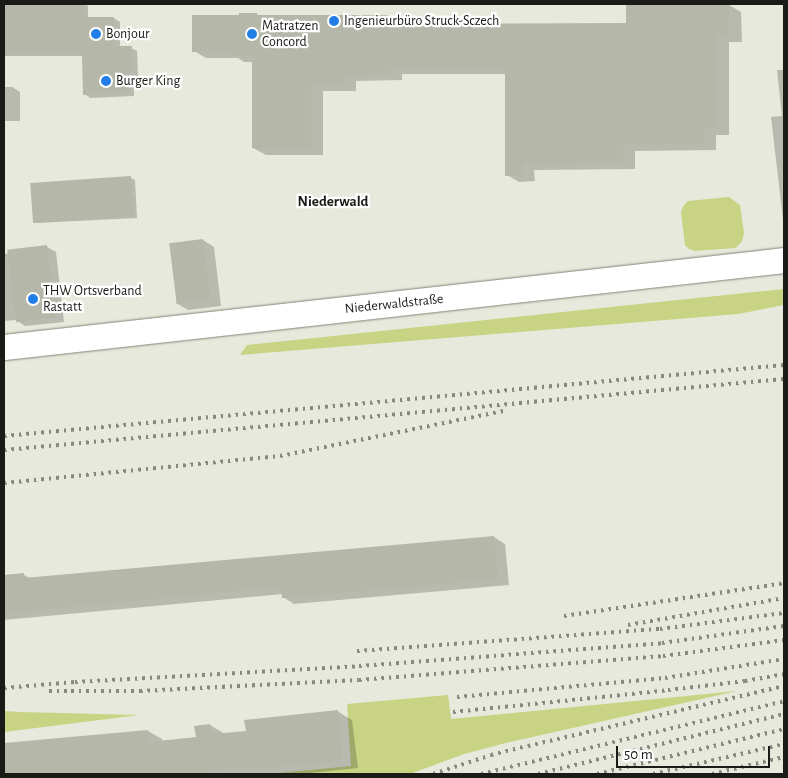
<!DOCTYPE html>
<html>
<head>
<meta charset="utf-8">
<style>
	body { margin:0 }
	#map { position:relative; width:788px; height:778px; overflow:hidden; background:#e6e9db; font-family:"Alegreya Sans",sans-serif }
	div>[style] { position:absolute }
	.green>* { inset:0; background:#c8d484 }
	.shadow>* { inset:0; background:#0003 }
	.building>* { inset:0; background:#b5b7a9; transform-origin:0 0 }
	.roads { filter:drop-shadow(0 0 1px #818477) drop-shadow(0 0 1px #818477) }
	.minor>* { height:25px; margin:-12.5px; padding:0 12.5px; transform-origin:12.5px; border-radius:12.5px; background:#fff }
	.rail>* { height:4px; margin-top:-2px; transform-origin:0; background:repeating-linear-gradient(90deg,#87897f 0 2.5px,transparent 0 7.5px) }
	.dots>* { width:14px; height:14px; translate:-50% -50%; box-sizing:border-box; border:2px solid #fff; border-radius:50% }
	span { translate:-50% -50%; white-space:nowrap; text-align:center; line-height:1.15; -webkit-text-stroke:4.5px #fff; paint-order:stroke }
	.poi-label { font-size:14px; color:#1a1b16 }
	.left { translate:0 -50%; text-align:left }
	.street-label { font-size:14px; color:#1a1b16 }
	.neighbourhood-label { font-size:15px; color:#1a1b16; font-weight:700 }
	.frame { position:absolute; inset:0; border:5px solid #1a1b16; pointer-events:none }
	.scale { position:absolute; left:616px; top:746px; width:154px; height:22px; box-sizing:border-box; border:2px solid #1a1b16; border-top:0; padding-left:6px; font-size:15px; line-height:18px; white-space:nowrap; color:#1a1b16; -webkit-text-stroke:4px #fff; paint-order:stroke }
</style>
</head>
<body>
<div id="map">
	<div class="green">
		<div style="clip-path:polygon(729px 197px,740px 205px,744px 233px,742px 241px,736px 248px,695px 251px,689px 249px,685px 245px,681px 212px,684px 205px,688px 201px)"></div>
		<div style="clip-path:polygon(784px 289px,784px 305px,738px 314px,240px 355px,247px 345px)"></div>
		<div style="clip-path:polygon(737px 691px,506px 743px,464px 754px,410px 774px,267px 774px,351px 766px,347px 704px,448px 695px,451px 719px)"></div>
		<div style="clip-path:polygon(4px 711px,21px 712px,139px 715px,4px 732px)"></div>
	</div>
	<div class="shadow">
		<div style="clip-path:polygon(4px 4px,84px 4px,88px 6px,88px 18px,114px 18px,120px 22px,120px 48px,131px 48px,137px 51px,138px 76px,133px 76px,134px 96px,90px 98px,85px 94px,83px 56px,4px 56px)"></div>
		<div style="clip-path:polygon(729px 5px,741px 12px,742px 42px,729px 42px,729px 135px,716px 135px,716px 150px,635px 151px,635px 169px,534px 170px,535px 181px,519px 182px,507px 175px,506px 74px,402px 74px,402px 80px,356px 81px,356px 91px,323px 91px,323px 155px,266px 155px,253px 148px,253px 62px,244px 62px,238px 58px,206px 58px,194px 51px,240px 16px,256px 14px,261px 17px,388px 16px,401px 25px,627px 24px)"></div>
		<div style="clip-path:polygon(777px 70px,784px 70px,784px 228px,771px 117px,782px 116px)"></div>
		<div style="clip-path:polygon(4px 87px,12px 87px,20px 92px,20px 121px,4px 121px)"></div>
		<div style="clip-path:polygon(131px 178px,135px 180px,137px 218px,37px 223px,34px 221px)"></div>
		<div style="clip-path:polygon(203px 240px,214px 247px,221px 306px,188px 310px,176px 303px)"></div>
		<div style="clip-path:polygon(47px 247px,56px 252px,64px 322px,25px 326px,16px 320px,4px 321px,4px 254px)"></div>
		<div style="clip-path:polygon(494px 537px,505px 544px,509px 585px,294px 604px,283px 597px,283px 594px,4px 620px,4px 576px,24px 575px,30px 578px)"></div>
		<div style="clip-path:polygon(337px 711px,352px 720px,358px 768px,301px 774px,4px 774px,4px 744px,148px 731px,162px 739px,163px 742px,197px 738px,210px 725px,225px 734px,247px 732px)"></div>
	</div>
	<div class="building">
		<div style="clip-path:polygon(4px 4px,83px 4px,83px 17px,114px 17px,115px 46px,132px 46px,132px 73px,128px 73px,129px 93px,83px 95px,82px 54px,4px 53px)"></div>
		<div style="clip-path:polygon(626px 4px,729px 4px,729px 36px,717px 35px,717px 128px,704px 128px,704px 144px,623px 144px,623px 162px,522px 163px,523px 175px,505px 176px,505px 67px,389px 68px,390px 74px,344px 75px,344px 84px,311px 84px,311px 149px,252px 148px,252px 56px,230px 55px,230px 52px,192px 52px,192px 15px,239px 15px,239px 13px,257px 13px,257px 15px,389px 15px,389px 23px,405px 24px,626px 23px)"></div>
		<div style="left:131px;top:176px;width:40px;height:101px;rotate:86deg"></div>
		<div style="left:203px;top:239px;width:61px;height:34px;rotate:83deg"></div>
		<div style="left:47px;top:245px;width:73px;height:40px;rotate:83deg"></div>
		<div style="clip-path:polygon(494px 536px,498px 579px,282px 598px,281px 587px,4px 613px,4px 575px,24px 573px,24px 578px)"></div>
		<div style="clip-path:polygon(338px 710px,343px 760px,250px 770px,250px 767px,197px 772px,197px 774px,4px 774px,4px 743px,148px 730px,149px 742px,196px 737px,194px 726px,210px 724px,211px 734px,246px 731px,244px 720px)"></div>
	</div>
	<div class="roads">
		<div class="minor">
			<div style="left:4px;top:347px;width:785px;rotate:-6.36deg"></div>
		</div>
	</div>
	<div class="rail">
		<div style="left:4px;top:436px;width:783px;rotate:-5.2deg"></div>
		<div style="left:4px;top:450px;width:783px;rotate:-5.2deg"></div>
		<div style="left:4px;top:483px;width:277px;rotate:-5.6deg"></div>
		<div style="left:280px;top:456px;width:228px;rotate:-11.4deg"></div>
		<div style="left:564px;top:616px;width:222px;rotate:-8.5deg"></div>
		<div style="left:628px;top:625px;width:158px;rotate:-9.8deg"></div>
		<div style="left:357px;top:651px;width:304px;rotate:-4.2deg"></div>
		<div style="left:660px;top:629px;width:125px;rotate:-7.4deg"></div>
		<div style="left:4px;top:688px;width:71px;rotate:-4.8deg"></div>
		<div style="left:75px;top:682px;width:284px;rotate:-3.2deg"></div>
		<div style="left:359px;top:666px;width:304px;rotate:-4.3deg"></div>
		<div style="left:662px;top:643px;width:123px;rotate:-7.9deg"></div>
		<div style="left:49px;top:691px;width:91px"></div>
		<div style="left:140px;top:691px;width:219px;rotate:-2.9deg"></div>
		<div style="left:359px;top:680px;width:305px;rotate:-4.5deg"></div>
		<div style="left:663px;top:656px;width:122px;rotate:-7.5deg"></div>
		<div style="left:457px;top:697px;width:209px;rotate:-5.2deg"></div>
		<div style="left:665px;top:678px;width:121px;rotate:-9.1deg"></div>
		<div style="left:453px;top:712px;width:216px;rotate:-5.8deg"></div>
		<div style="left:668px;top:690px;width:78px;rotate:-6.7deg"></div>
		<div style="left:745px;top:681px;width:40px;rotate:-10deg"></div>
		<div style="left:433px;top:774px;width:61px;rotate:-18.1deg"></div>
		<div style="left:491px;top:755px;width:38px;rotate:-14deg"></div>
		<div style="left:528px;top:746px;width:263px;rotate:-13.2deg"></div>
		<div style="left:481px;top:774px;width:312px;rotate:-13.5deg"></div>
		<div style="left:538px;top:774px;width:253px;rotate:-13.7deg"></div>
		<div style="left:597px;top:774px;width:192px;rotate:-13.5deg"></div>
		<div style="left:653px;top:774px;width:134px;rotate:-12.9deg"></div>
		<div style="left:712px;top:774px;width:74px;rotate:-13.3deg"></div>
	</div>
	<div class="dots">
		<div style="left:334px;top:21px;background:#227ee7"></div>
		<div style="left:96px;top:34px;background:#227ee7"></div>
		<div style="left:252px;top:34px;background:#227ee7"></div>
		<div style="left:106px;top:81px;background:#227ee7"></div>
		<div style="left:33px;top:299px;background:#227ee7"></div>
	</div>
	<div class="poi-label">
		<span class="left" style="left:344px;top:21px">Ingenieurbüro Struck-Sczech</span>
		<span class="left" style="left:262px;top:34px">Matratzen<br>Concord</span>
		<span class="left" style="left:106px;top:34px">Bonjour</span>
		<span class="left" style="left:116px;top:81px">Burger King</span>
		<span class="left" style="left:43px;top:299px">THW Ortsverband<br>Rastatt</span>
	</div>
	<div class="street-label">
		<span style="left:394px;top:304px;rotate:-6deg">Niederwaldstraße</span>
	</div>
	<div class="neighbourhood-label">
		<span style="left:333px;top:202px">Niederwald</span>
	</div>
	<div class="frame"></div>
	<div class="scale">50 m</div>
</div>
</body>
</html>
